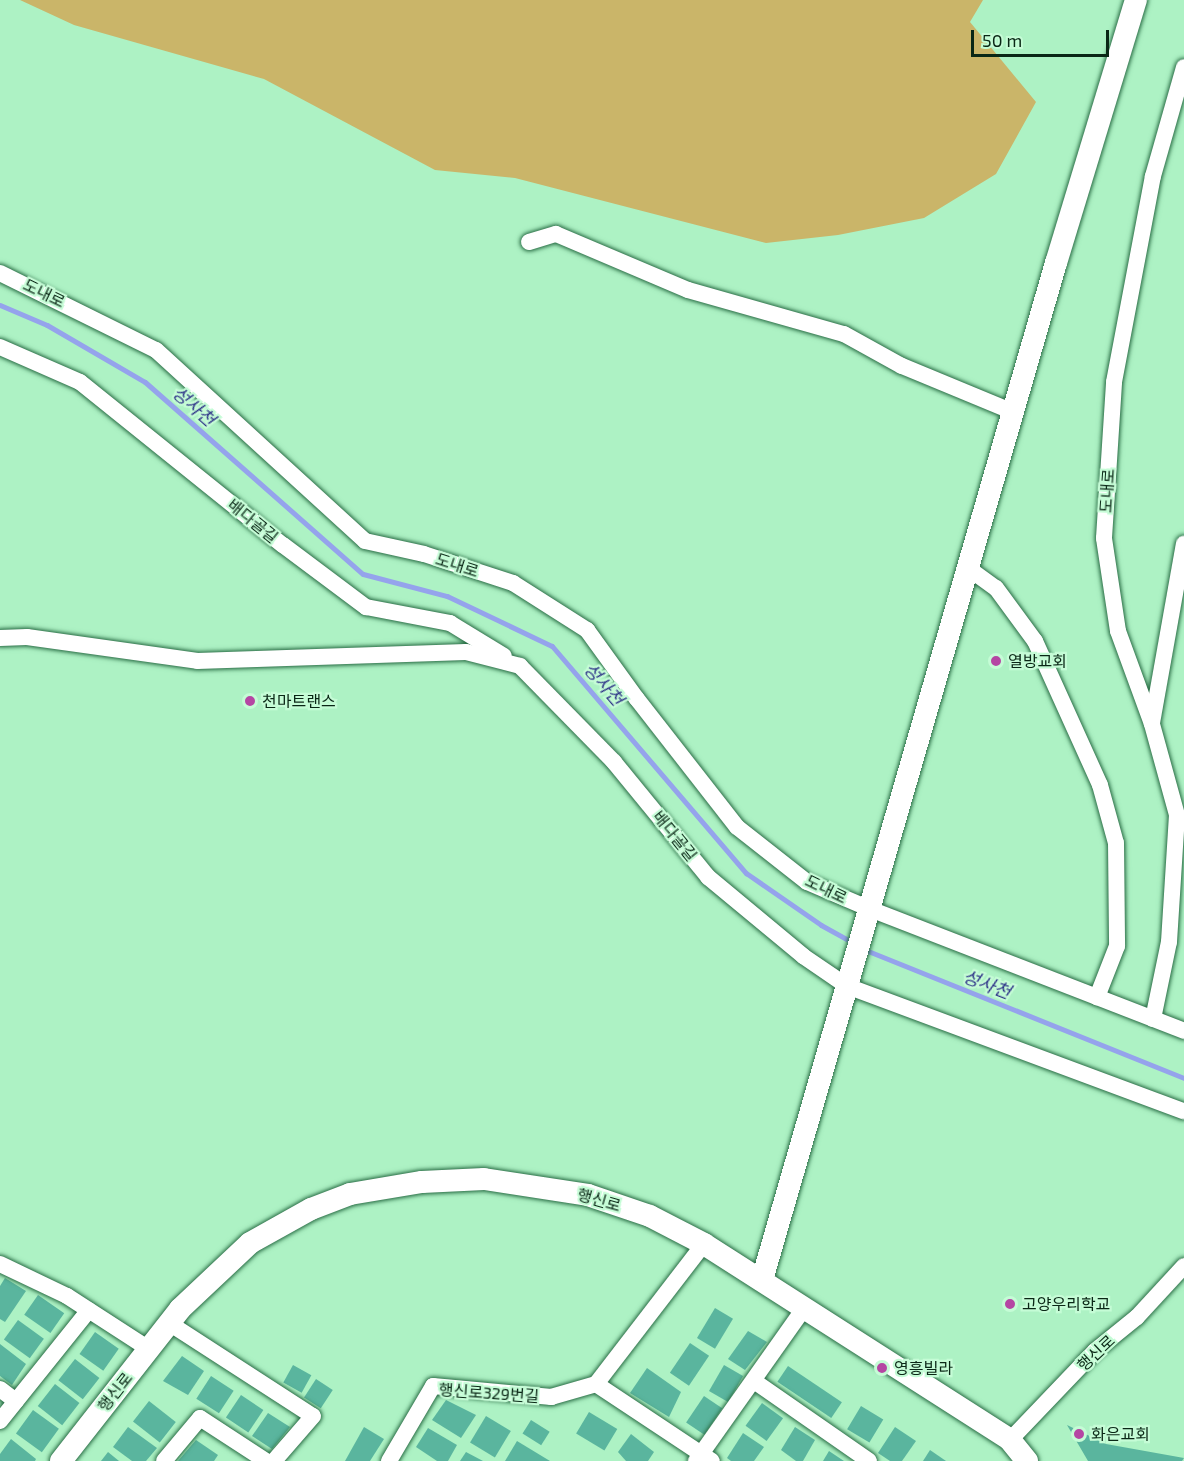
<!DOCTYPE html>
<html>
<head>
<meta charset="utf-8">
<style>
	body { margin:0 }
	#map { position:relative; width:1184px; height:1461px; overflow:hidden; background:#adf2c4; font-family:"Exo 2","Noto Sans KR",sans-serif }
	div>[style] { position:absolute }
	.green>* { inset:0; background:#cab569 }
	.stream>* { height:5px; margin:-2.5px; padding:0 2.5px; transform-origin:2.5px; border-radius:2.5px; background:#95a3ec }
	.building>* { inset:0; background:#5ab59e; transform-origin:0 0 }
	.roads { filter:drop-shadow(0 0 2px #296d45) drop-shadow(0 0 2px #296d45) }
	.street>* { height:16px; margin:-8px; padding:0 8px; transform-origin:8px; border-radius:8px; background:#fff }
	.secondary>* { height:22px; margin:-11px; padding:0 11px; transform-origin:11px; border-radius:11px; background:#fff }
	.dots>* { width:16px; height:16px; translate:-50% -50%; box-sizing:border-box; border:3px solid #c5fcd6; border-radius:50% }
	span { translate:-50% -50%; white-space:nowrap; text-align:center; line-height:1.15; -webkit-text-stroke:4.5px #c5fcd6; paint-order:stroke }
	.street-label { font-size:16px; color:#0a2716 }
	.poi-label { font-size:16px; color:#0a2716 }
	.left { translate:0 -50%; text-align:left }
	.water-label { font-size:18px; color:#2f3588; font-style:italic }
	.scale { position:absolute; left:971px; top:30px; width:138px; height:27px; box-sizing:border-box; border:3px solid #0a2716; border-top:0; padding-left:8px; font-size:18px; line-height:21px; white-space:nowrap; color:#0a2716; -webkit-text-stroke:4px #c5fcd6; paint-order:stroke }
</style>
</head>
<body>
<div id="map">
	<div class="green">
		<div style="clip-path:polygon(20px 0,983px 0,970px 22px,1036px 102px,996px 174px,924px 218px,838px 235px,766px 243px,515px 178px,435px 170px,264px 79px,74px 25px)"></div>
	</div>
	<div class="stream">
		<div style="left:0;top:305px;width:51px;rotate:23.1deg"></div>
		<div style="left:47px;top:325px;width:113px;rotate:30.2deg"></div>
		<div style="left:145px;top:382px;width:290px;rotate:41.4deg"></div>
		<div style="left:363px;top:574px;width:87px;rotate:14.7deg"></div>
		<div style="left:447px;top:596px;width:116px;rotate:25.5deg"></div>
		<div style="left:552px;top:646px;width:299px;rotate:49.5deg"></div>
		<div style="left:746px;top:873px;width:91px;rotate:34.7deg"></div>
		<div style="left:821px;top:925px;width:37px;rotate:29deg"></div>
		<div style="left:863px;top:949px;width:346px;rotate:21.9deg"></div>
	</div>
	<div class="building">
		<div style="clip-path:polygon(5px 1278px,26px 1291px,5px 1322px,0 1319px,0 1286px)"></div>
		<div style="left:38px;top:1295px;width:32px;height:24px;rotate:35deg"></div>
		<div style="left:715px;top:1308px;width:21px;height:35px;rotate:31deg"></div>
		<div style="left:18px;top:1320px;width:32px;height:24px;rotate:36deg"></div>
		<div style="clip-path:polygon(748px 1331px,767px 1342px,745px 1370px,728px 1359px)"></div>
		<div style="left:95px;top:1332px;width:29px;height:27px;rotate:35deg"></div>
		<div style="left:690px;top:1343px;width:23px;height:36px;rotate:34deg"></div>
		<div style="clip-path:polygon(0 1344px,26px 1364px,12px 1385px,0 1376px)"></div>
		<div style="clip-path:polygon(182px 1356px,204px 1371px,188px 1395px,163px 1381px)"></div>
		<div style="left:75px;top:1359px;width:31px;height:27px;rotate:38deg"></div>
		<div style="left:293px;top:1365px;width:21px;height:20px;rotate:29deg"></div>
		<div style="left:724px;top:1365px;width:22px;height:30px;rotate:30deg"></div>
		<div style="left:788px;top:1366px;width:65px;height:19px;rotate:34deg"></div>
		<div style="clip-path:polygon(647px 1368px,681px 1392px,669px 1417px,630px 1393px)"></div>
		<div style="left:211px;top:1376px;width:27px;height:27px;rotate:33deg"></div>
		<div style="left:316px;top:1379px;width:20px;height:22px;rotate:33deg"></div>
		<div style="left:55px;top:1384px;width:31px;height:28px;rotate:38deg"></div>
		<div style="left:241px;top:1395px;width:27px;height:27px;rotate:34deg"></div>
		<div style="left:704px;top:1396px;width:22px;height:32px;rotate:34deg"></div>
		<div style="clip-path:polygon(446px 1400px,476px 1415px,461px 1438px,432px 1420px)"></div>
		<div style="left:149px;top:1401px;width:34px;height:26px;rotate:38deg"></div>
		<div style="left:762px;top:1403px;width:26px;height:28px;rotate:36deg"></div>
		<div style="left:861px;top:1406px;width:26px;height:27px;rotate:31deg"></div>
		<div style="left:33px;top:1410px;width:32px;height:29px;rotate:36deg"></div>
		<div style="left:589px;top:1412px;width:33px;height:25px;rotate:31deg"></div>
		<div style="clip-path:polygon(268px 1413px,290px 1427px,272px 1449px,252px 1436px)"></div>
		<div style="left:486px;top:1416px;width:29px;height:31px;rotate:31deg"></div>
		<div style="left:531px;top:1420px;width:22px;height:16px;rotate:32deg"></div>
		<div style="clip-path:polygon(1067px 1425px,1106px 1444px,1184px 1458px,1182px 1461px,1088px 1461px)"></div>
		<div style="clip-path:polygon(128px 1427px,157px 1448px,146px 1461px,132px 1461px,113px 1447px)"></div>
		<div style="clip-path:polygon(364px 1427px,384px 1439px,370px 1461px,345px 1461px)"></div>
		<div style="clip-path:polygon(795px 1427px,815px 1440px,803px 1461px,796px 1461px,781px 1450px)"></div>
		<div style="clip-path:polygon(895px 1427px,916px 1441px,902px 1461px,890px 1461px,878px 1453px)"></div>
		<div style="clip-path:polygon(428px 1428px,457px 1445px,448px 1461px,437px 1461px,416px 1447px)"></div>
		<div style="clip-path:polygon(743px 1433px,764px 1447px,754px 1461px,731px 1461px,727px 1458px)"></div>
		<div style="clip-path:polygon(631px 1434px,654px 1452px,648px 1461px,626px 1461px,618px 1452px)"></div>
		<div style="clip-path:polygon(11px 1439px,36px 1459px,35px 1461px,0 1461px,0 1454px)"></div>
		<div style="clip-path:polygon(196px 1440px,218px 1455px,214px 1461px,178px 1461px)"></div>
		<div style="clip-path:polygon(517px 1441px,550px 1461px,505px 1461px)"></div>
		<div style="clip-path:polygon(930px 1450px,946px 1461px,923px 1461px)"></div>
		<div style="clip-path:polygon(829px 1451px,844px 1461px,823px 1461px)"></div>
		<div style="clip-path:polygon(108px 1452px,119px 1461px,101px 1461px)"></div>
		<div style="clip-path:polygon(466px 1452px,483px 1461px,460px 1461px)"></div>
	</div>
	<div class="roads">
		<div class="street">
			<div style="left:529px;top:242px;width:28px;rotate:-17deg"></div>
			<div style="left:556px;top:234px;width:143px;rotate:23deg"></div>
			<div style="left:688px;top:290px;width:162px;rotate:15.8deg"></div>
			<div style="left:844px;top:334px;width:66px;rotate:28.9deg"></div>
			<div style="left:902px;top:366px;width:120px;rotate:22.5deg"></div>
			<div style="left:0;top:273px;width:174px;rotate:26.3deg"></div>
			<div style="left:156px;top:350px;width:283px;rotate:42.4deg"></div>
			<div style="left:365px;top:541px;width:60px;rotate:12.4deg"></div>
			<div style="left:424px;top:554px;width:94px;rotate:18deg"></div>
			<div style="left:513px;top:583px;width:88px;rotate:32.4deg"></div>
			<div style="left:587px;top:630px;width:85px;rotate:54.1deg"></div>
			<div style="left:637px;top:699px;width:162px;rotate:52deg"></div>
			<div style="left:737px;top:827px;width:89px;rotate:38.2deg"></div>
			<div style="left:807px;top:882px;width:69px;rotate:23.2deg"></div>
			<div style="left:870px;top:909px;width:337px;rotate:21.2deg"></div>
			<div style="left:0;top:347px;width:87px;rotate:23.6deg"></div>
			<div style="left:80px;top:382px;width:260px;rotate:38.8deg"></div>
			<div style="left:283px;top:545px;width:104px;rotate:36.8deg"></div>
			<div style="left:366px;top:607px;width:86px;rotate:10.8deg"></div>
			<div style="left:450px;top:623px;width:63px;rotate:31.4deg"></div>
			<div style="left:968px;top:568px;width:34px;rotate:36deg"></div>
			<div style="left:996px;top:588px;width:66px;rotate:53.7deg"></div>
			<div style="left:1035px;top:641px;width:158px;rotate:65.7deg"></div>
			<div style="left:1100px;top:785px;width:60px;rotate:74.6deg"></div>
			<div style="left:1116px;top:843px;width:103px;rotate:89.4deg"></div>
			<div style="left:1117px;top:946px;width:55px;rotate:111.4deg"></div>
			<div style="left:0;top:638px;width:27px;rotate:-2deg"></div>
			<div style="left:27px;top:637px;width:172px;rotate:8deg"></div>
			<div style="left:197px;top:661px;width:269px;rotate:-1.9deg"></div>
			<div style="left:466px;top:652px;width:56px;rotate:14.5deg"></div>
			<div style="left:520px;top:666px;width:134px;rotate:45.6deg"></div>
			<div style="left:614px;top:762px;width:149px;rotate:50.7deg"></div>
			<div style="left:708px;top:877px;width:124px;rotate:39.7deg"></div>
			<div style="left:803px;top:956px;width:53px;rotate:34.3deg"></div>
			<div style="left:847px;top:986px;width:359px;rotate:20.4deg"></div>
			<div style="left:1152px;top:723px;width:182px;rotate:-79.9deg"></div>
			<div style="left:1153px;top:1019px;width:79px;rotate:-78.3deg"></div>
			<div style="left:1169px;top:942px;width:127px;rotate:-86.4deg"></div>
			<div style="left:1177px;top:815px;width:94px;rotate:-105.4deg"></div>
			<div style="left:1152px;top:724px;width:99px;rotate:-110.1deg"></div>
			<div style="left:1118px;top:631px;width:94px;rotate:-98.6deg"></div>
			<div style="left:1104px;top:538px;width:156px;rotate:-86.3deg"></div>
			<div style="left:1114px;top:382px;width:210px;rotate:-79.3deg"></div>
			<div style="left:1153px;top:176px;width:113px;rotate:-74.1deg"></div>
			<div style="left:0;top:1264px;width:74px;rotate:25.5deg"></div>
			<div style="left:67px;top:1296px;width:98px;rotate:32.9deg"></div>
			<div style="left:169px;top:1323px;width:171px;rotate:32.9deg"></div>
			<div style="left:313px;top:1416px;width:60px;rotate:130.9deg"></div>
			<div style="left:754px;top:1381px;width:140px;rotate:34.8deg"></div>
			<div style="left:596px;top:1384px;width:139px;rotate:33.6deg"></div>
			<div style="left:0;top:1389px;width:20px;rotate:37deg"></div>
			<div style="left:0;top:1421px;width:142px;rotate:-51.3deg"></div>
			<div style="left:1010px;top:1440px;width:123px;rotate:-46.3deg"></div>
			<div style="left:1095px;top:1351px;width:54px;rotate:-39deg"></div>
			<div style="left:1137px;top:1317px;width:69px;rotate:-47.3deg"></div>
			<div style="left:164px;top:1461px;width:56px;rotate:-50.1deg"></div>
			<div style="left:200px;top:1418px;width:79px;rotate:33.1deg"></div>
			<div style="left:389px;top:1461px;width:87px;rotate:-59.6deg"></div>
			<div style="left:433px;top:1386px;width:119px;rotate:5.3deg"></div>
			<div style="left:551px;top:1397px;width:47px;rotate:-16.1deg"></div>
			<div style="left:596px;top:1384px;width:177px;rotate:-52.4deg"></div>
			<div style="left:696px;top:1461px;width:189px;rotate:-54.7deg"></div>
		</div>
		<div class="secondary">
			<div style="left:762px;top:1280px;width:1059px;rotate:-73.88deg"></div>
			<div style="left:1056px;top:263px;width:275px;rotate:-73.1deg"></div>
			<div style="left:61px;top:1461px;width:193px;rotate:-51.9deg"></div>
			<div style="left:180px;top:1309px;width:96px;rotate:-43.3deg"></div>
			<div style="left:250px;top:1243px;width:70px;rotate:-29.1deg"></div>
			<div style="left:311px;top:1209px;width:42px;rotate:-21deg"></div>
			<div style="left:350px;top:1194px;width:73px;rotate:-9.5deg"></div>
			<div style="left:422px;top:1182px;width:62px;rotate:-2.8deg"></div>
			<div style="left:484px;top:1179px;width:105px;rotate:8.7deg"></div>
			<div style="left:588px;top:1195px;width:65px;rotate:18.7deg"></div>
			<div style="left:650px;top:1216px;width:61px;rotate:27.4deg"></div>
			<div style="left:704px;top:1244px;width:363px;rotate:32.6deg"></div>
			<div style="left:1010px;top:1440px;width:27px;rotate:51deg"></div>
		</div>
	</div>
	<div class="dots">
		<div style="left:996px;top:661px;background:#b546a3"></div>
		<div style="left:250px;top:701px;background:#b546a3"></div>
		<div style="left:1010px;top:1304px;background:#b546a3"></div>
		<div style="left:882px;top:1368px;background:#b546a3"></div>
		<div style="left:1079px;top:1434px;background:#b546a3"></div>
	</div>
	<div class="street-label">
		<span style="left:44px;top:293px;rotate:26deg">도내로</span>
		<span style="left:1107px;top:491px;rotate:-86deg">도내로</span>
		<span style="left:253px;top:521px;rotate:39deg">배다골길</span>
		<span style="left:457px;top:565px;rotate:18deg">도내로</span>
		<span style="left:675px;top:836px;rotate:51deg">배다골길</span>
		<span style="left:826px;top:889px;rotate:26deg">도내로</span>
		<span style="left:599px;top:1200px;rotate:16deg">행신로</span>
		<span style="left:1096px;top:1353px;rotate:-43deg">행신로</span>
		<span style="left:115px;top:1392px;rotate:-52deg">행신로</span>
		<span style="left:489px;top:1393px;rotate:4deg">행신로329번길</span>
	</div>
	<div class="poi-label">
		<span class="left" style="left:1008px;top:661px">열방교회</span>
		<span class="left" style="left:262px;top:701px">천마트랜스</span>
		<span class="left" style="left:1022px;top:1304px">고양우리학교</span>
		<span class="left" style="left:894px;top:1368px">영흥빌라</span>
		<span class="left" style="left:1091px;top:1434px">화은교회</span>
	</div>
	<div class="water-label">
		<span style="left:194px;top:406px;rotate:41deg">성사천</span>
		<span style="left:604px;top:684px;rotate:49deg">성사천</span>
		<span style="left:987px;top:984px;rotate:21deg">성사천</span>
	</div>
	<div class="scale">50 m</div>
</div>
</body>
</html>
